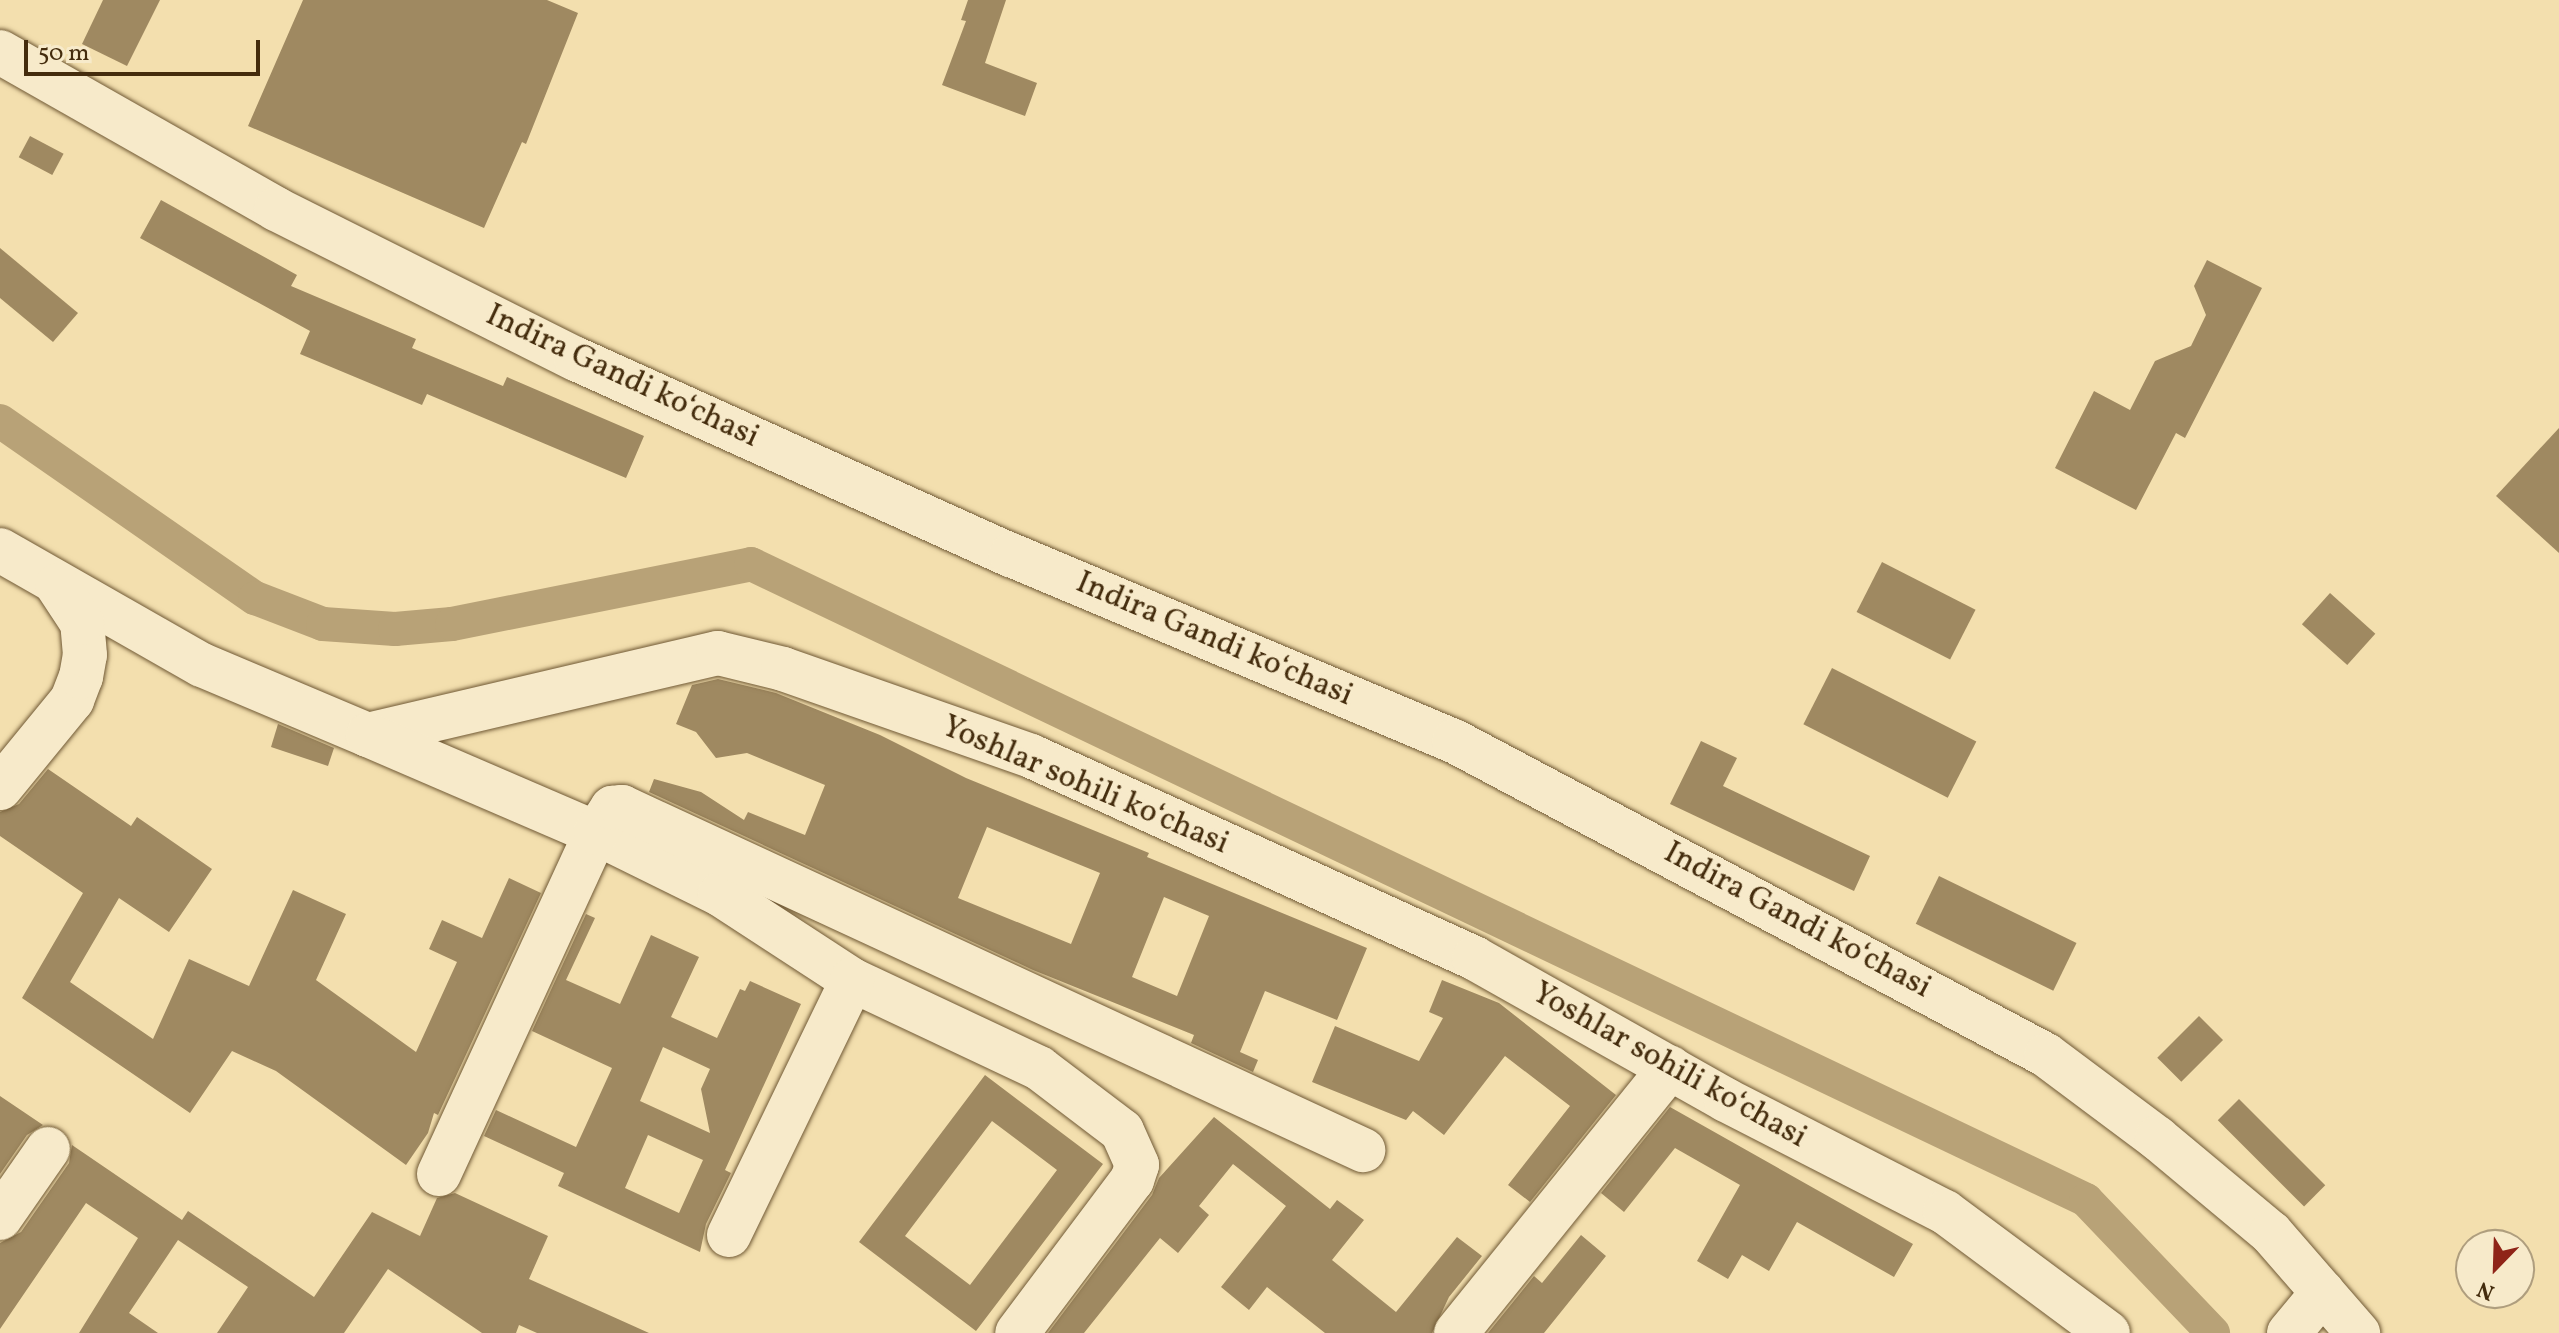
<!DOCTYPE html>
<html>
<head>
<meta charset="utf-8">
<style>
	body { margin:0 }
	#map { position:relative; width:2559px; height:1333px; overflow:hidden; background:#f3dfae; font-family:Vollkorn,serif }
	div>[style] { position:absolute }
	.canal>* { height:34px; margin:-17px; padding:0 17px; transform-origin:17px; border-radius:17px; background:#b8a277 }
	.building>* { inset:0; background:#9f8961; transform-origin:0 0 }
	.roads { filter:drop-shadow(0 0 2px #705935) drop-shadow(0 0 2px #705935) }
	.minor>* { height:44px; margin:-22px; padding:0 22px; transform-origin:22px; border-radius:22px; background:#f7eaca }
	span { translate:-50% -50%; white-space:nowrap; text-align:center; line-height:1.15; -webkit-text-stroke:6px #f7eaca; paint-order:stroke }
	.street-label { font-size:32px; color:#442c0d }
	.north { position:absolute; left:2455px; top:1229px; width:80px; height:80px; box-sizing:border-box; background:#f7eaca; border:2px solid #af9e7e; border-radius:50%; rotate:203deg; font-size:22px; font-weight:700; line-height:32px; text-align:center; color:#442c0d }
	.north::after { content:''; display:block; margin:auto; width:28px; height:36px; background:#8f2418; clip-path:polygon(50% 0,100% 100%,50% 72%,0 100%) }
	.scale { position:absolute; left:24px; top:40px; width:236px; height:36px; box-sizing:border-box; border:4px solid #442c0d; border-top:0; padding-left:10px; font-size:24px; line-height:28px; white-space:nowrap; color:#442c0d; -webkit-text-stroke:6px #f7eaca; paint-order:stroke }
</style>
</head>
<body>
<div id="map">
	<div class="canal">
		<div style="left:0;top:421px;width:310px;rotate:34.8deg"></div>
		<div style="left:255px;top:598px;width:73px;rotate:20.9deg"></div>
		<div style="left:323px;top:624px;width:72px;rotate:4deg"></div>
		<div style="left:395px;top:629px;width:57px;rotate:-5deg"></div>
		<div style="left:452px;top:624px;width:305px;rotate:-11.3deg"></div>
		<div style="left:751px;top:564px;width:1479px;rotate:25.47deg"></div>
		<div style="left:2086px;top:1200px;width:184px;rotate:46.3deg"></div>
	</div>
	<div class="building">
		<div style="clip-path:polygon(103px 0,160px 0,127px 66px,82px 44px)"></div>
		<div style="clip-path:polygon(303px 0,547px 0,578px 13px,526px 144px,522px 142px,484px 228px,248px 126px)"></div>
		<div style="clip-path:polygon(968px 0,1006px 0,985px 63px,1037px 83px,1025px 116px,942px 85px,966px 21px,961px 20px)"></div>
		<div style="left:30px;top:136px;width:38px;height:24px;rotate:28deg"></div>
		<div style="clip-path:polygon(161px 200px,297px 275px,291px 286px,416px 339px,412px 348px,503px 386px,507px 377px,644px 436px,626px 478px,427px 394px,422px 405px,300px 354px,310px 331px,140px 238px)"></div>
		<div style="clip-path:polygon(0 248px,78px 313px,53px 342px,0 298px)"></div>
		<div style="clip-path:polygon(2207px 260px,2262px 288px,2185px 438px,2176px 433px,2136px 510px,2055px 468px,2094px 391px,2130px 410px,2155px 361px,2191px 346px,2206px 315px,2194px 286px)"></div>
		<div style="clip-path:polygon(2559px 428px,2559px 553px,2496px 496px)"></div>
		<div style="left:1882px;top:562px;width:105px;height:56px;rotate:27deg"></div>
		<div style="left:2330px;top:593px;width:61px;height:42px;rotate:42deg"></div>
		<div style="left:1832px;top:668px;width:162px;height:63px;rotate:27deg"></div>
		<div style="clip-path:polygon(evenodd,718px 679px,776px 693px,880px 735px,966px 778px,1149px 853px,1147px 857px,1367px 948px,1337px 1020px,1265px 991px,1240px 1052px,1258px 1060px,1253px 1072px,1191px 1043px,1194px 1035px,1033px 970px,649px 792px,654px 779px,701px 792px,744px 820px,748px 812px,805px 835px,825px 785px,747px 753px,716px 758px,696px 732px,676px 724px,692px 685px,718px 679px,987px 827px,1100px 873px,1071px 944px,958px 898px,987px 827px,718px 679px,1164px 897px,1209px 916px,1177px 996px,1132px 977px,1164px 897px)"></div>
		<div style="clip-path:polygon(278px 724px,334px 748px,328px 766px,271px 747px)"></div>
		<div style="clip-path:polygon(1701px 741px,1737px 758px,1723px 786px,1870px 856px,1854px 891px,1670px 804px)"></div>
		<div style="clip-path:polygon(48px 769px,131px 826px,137px 817px,212px 869px,169px 932px,119px 898px,70px 982px,153px 1039px,189px 959px,249px 986px,293px 890px,346px 914px,316px 980px,416px 1052px,457px 962px,429px 949px,442px 920px,482px 938px,509px 878px,541px 893px,438px 1115px,434px 1113px,428px 1133px,406px 1165px,276px 1071px,232px 1051px,190px 1113px,22px 998px,83px 893px,0 836px,0 812px,19px 804px)"></div>
		<div style="left:1939px;top:876px;width:153px;height:53px;rotate:26deg"></div>
		<div style="clip-path:polygon(evenodd,586px 914px,595px 918px,566px 980px,620px 1004px,651px 935px,699px 957px,671px 1017px,717px 1038px,740px 989px,745px 991px,750px 981px,801px 1004px,725px 1170px,731px 1173px,706px 1224px,700px 1252px,558px 1186px,564px 1173px,484px 1136px,496px 1110px,576px 1147px,612px 1068px,532px 1031px,586px 914px,663px 1047px,710px 1069px,701px 1089px,710px 1133px,640px 1101px,663px 1047px,586px 914px,648px 1135px,703px 1160px,679px 1213px,625px 1188px,648px 1135px)"></div>
		<div style="clip-path:polygon(1442px 980px,1499px 1003px,1616px 1095px,1530px 1202px,1508px 1185px,1570px 1106px,1505px 1056px,1444px 1135px,1413px 1111px,1406px 1120px,1312px 1082px,1335px 1026px,1419px 1061px,1443px 1018px,1429px 1012px)"></div>
		<div style="left:2199px;top:1016px;width:34px;height:59px;rotate:45deg"></div>
		<div style="clip-path:polygon(evenodd,985px 1075px,1103px 1164px,976px 1331px,859px 1242px,985px 1075px,992px 1121px,1057px 1170px,970px 1285px,905px 1236px,992px 1121px)"></div>
		<div style="clip-path:polygon(0 1096px,43px 1125px,27px 1135px,0 1174px)"></div>
		<div style="left:2239px;top:1099px;width:122px;height:30px;rotate:45deg"></div>
		<div style="clip-path:polygon(1670px 1107px,1913px 1244px,1894px 1277px,1797px 1222px,1769px 1271px,1742px 1255px,1728px 1279px,1697px 1261px,1740px 1185px,1675px 1148px,1624px 1212px,1601px 1193px)"></div>
		<div style="clip-path:polygon(1214px 1117px,1330px 1209px,1337px 1200px,1364px 1220px,1332px 1260px,1396px 1312px,1457px 1237px,1482px 1256px,1449px 1297px,1432px 1333px,1325px 1333px,1267px 1287px,1249px 1310px,1221px 1287px,1286px 1206px,1233px 1164px,1199px 1206px,1209px 1215px,1178px 1253px,1160px 1238px,1084px 1333px,1048px 1333px,1152px 1195px,1159px 1178px)"></div>
		<div style="clip-path:polygon(72px 1145px,182px 1220px,188px 1211px,314px 1297px,372px 1212px,420px 1236px,437px 1198px,455px 1193px,548px 1236px,529px 1279px,649px 1333px,537px 1333px,519px 1325px,516px 1333px,482px 1333px,388px 1269px,344px 1333px,217px 1333px,248px 1287px,178px 1240px,129px 1313px,158px 1333px,79px 1333px,138px 1238px,86px 1203px,0 1329px,0 1243px,21px 1232px,69px 1163px)"></div>
		<div style="clip-path:polygon(1581px 1235px,1606px 1256px,1544px 1333px,1488px 1333px,1534px 1276px,1542px 1283px)"></div>
	</div>
	<div class="roads">
		<div class="minor">
			<div style="left:0;top:52px;width:318px;rotate:29.6deg"></div>
			<div style="left:276px;top:209px;width:335px;rotate:26.6deg"></div>
			<div style="left:576px;top:359px;width:477px;rotate:24.3deg"></div>
			<div style="left:1011px;top:555px;width:480px;rotate:22.8deg"></div>
			<div style="left:1454px;top:741px;width:670px;rotate:27.94deg"></div>
			<div style="left:2046px;top:1055px;width:139px;rotate:36.8deg"></div>
			<div style="left:2157px;top:1138px;width:148px;rotate:39.8deg"></div>
			<div style="left:2271px;top:1233px;width:133px;rotate:49deg"></div>
			<div style="left:0;top:550px;width:232px;rotate:29.7deg"></div>
			<div style="left:202px;top:665px;width:180px;rotate:22.9deg"></div>
			<div style="left:368px;top:735px;width:359px;rotate:-13.2deg"></div>
			<div style="left:718px;top:653px;width:67px;rotate:13.8deg"></div>
			<div style="left:783px;top:669px;width:263px;rotate:19.3deg"></div>
			<div style="left:1031px;top:756px;width:487px;rotate:24.5deg"></div>
			<div style="left:1474px;top:958px;width:289px;rotate:29.4deg"></div>
			<div style="left:1726px;top:1100px;width:246px;rotate:27.1deg"></div>
			<div style="left:1945px;top:1212px;width:203px;rotate:36.6deg"></div>
			<div style="left:368px;top:735px;width:248px;rotate:23.3deg"></div>
			<div style="left:596px;top:833px;width:138px;rotate:26.2deg"></div>
			<div style="left:720px;top:894px;width:158px;rotate:33.1deg"></div>
			<div style="left:852px;top:980px;width:207px;rotate:25.2deg"></div>
			<div style="left:1039px;top:1068px;width:104px;rotate:37.2deg"></div>
			<div style="left:1122px;top:1131px;width:37px;rotate:66deg"></div>
			<div style="left:1137px;top:1165px;width:16px;rotate:108deg"></div>
			<div style="left:1132px;top:1180px;width:191px;rotate:126.9deg"></div>
			<div style="left:0;top:788px;width:114px;rotate:-50.7deg"></div>
			<div style="left:72px;top:700px;width:25px;rotate:-69deg"></div>
			<div style="left:81px;top:677px;width:22px;rotate:-80deg"></div>
			<div style="left:85px;top:655px;width:32px;rotate:-95deg"></div>
			<div style="left:82px;top:623px;width:45px;rotate:-123.3deg"></div>
			<div style="left:439px;top:1174px;width:375px;rotate:-65.3deg"></div>
			<div style="left:596px;top:833px;width:30px;rotate:-57deg"></div>
			<div style="left:612px;top:808px;width:10px;rotate:-6deg"></div>
			<div style="left:622px;top:807px;width:817px;rotate:24.84deg"></div>
			<div style="left:0;top:1218px;width:84px;rotate:-55.2deg"></div>
			<div style="left:729px;top:1235px;width:283px;rotate:-64.2deg"></div>
			<div style="left:1456px;top:1333px;width:341px;rotate:-51.1deg"></div>
			<div style="left:2289px;top:1333px;width:53px;rotate:-50.3deg"></div>
		</div>
	</div>
	<div class="street-label">
		<span style="left:622px;top:377px;rotate:25deg">Indira Gandi koʻchasi</span>
		<span style="left:1214px;top:640px;rotate:23deg">Indira Gandi koʻchasi</span>
		<span style="left:1085px;top:786px;rotate:23deg">Yoshlar sohili koʻchasi</span>
		<span style="left:1797px;top:921px;rotate:28deg">Indira Gandi koʻchasi</span>
		<span style="left:1669px;top:1066px;rotate:29deg">Yoshlar sohili koʻchasi</span>
	</div>
	<div class="north">N</div>
	<div class="scale">50 m</div>
</div>
</body>
</html>
